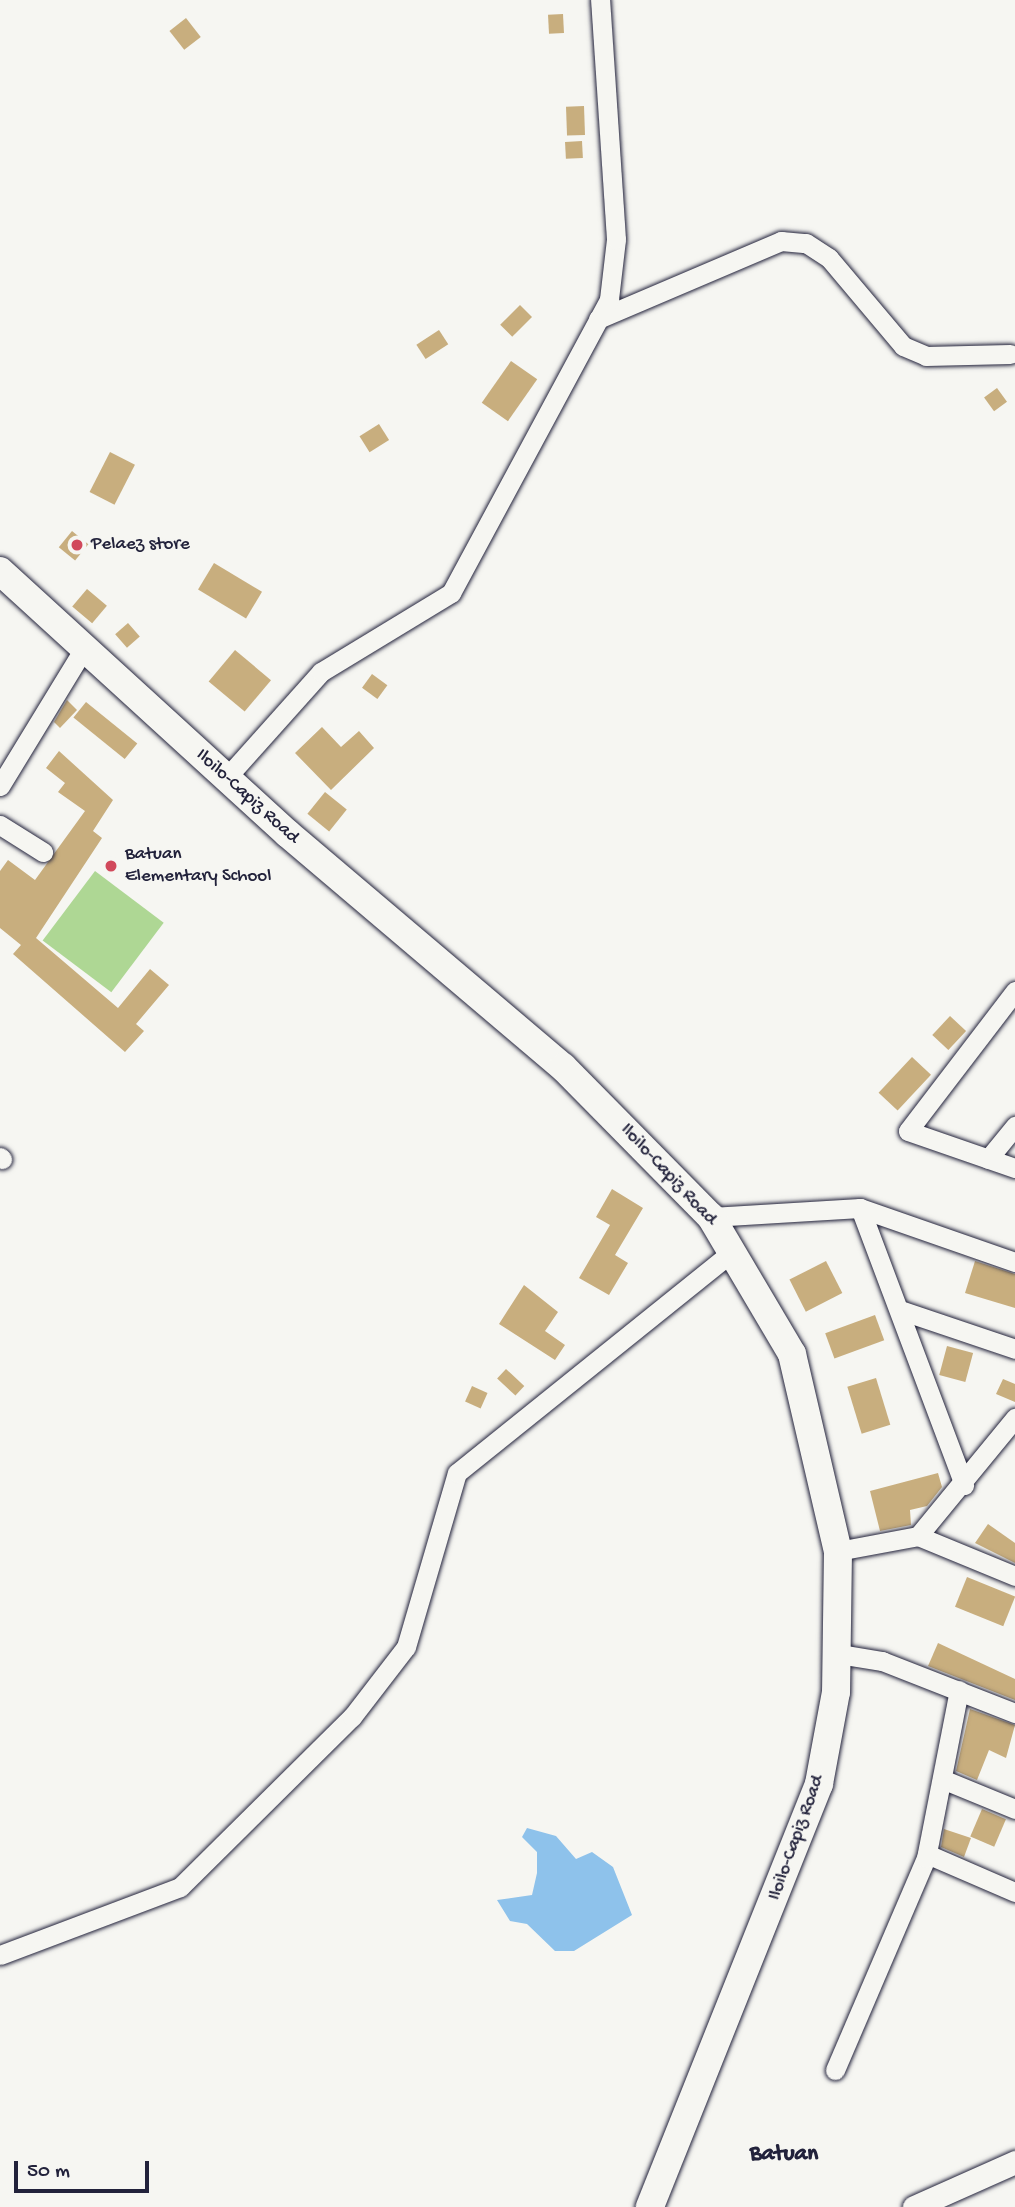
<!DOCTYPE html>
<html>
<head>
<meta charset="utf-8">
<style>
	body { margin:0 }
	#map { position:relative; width:1015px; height:2207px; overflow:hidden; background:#f6f6f2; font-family:"Gochi Hand",sans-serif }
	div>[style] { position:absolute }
	.green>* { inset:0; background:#aed794; transform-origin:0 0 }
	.water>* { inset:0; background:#8ec2eb }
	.building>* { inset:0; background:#c8ae7e; transform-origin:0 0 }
	.roads { filter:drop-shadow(0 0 2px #22223b) drop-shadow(0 0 2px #22223b) }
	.minor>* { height:19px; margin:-9.5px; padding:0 9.5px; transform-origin:9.5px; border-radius:9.5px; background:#f6f6f2 }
	.major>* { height:23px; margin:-11.5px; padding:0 11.5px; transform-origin:11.5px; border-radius:11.5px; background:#f6f6f2 }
	.highway>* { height:28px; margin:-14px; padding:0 14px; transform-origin:14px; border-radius:14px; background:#f6f6f2 }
	.dots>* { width:19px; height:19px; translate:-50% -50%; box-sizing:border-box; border:4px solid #f6f6f2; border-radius:50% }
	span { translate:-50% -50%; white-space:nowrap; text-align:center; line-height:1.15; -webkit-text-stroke:5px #f6f6f2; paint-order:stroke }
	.poi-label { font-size:19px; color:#22223b }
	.left { translate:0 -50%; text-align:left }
	.street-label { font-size:19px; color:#22223b }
	.quarter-label { font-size:23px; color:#22223b; font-weight:700 }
	.scale { position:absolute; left:14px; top:2161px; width:135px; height:32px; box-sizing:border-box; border:4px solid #22223b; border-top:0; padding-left:9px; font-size:21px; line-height:24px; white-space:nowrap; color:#22223b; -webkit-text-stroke:5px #f6f6f2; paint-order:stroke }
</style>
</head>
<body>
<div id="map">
	<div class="green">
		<div style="left:95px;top:871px;width:86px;height:87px;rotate:37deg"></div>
	</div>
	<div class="water">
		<div style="clip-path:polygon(527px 1828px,556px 1836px,576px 1859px,592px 1852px,613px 1867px,632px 1915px,574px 1951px,555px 1951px,527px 1924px,510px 1921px,497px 1900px,532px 1895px,537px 1873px,537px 1852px,522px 1837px)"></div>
	</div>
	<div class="building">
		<div style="left:563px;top:14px;width:19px;height:15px;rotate:87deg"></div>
		<div style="left:186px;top:18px;width:24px;height:21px;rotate:52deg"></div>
		<div style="left:584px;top:106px;width:29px;height:18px;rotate:88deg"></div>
		<div style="left:582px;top:141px;width:17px;height:17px;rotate:87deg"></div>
		<div style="left:520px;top:305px;width:17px;height:28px;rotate:45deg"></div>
		<div style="left:439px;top:330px;width:17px;height:27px;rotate:57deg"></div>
		<div style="left:511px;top:361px;width:32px;height:51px;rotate:35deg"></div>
		<div style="left:997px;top:388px;width:17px;height:16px;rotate:54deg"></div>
		<div style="left:379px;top:424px;width:19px;height:23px;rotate:58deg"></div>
		<div style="left:110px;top:452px;width:28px;height:45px;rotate:27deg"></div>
		<div style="left:72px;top:531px;width:21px;height:21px;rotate:39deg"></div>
		<div style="left:214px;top:563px;width:56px;height:31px;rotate:31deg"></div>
		<div style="left:87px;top:589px;width:26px;height:23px;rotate:40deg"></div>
		<div style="left:128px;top:623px;width:18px;height:17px;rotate:49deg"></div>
		<div style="left:235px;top:650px;width:47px;height:41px;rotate:40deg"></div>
		<div style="left:372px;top:674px;width:19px;height:17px;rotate:36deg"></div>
		<div style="clip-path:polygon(67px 700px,77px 710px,60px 728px,54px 722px)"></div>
		<div style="left:86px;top:702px;width:66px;height:20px;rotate:39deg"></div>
		<div style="clip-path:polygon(322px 727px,341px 747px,359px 731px,374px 748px,331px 790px,295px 753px)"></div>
		<div style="clip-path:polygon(59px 751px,113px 800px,93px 831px,102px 838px,36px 938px,118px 1008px,150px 969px,169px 985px,136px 1024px,144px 1031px,125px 1052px,13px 954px,21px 945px,0 928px,0 871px,8px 860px,35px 880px,85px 811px,58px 792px,65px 783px,46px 768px)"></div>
		<div style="left:325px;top:792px;width:28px;height:28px;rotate:39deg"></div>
		<div style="left:950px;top:1016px;width:22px;height:26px;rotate:43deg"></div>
		<div style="left:912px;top:1057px;width:26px;height:49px;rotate:43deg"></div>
		<div style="clip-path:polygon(612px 1189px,643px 1208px,615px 1255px,628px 1263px,609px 1295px,579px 1278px,610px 1225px,596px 1217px)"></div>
		<div style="left:826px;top:1261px;width:36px;height:41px;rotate:63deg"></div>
		<div style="clip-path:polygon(975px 1261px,1015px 1274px,1015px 1308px,965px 1293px)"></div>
		<div style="clip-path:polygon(524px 1285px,558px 1312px,545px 1331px,565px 1345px,555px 1360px,499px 1324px)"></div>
		<div style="left:875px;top:1315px;width:27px;height:53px;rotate:70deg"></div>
		<div style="left:947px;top:1346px;width:27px;height:30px;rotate:15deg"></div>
		<div style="left:506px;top:1369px;width:25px;height:13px;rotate:43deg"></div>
		<div style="left:876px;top:1378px;width:49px;height:30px;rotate:73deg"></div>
		<div style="clip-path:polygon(1003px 1379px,1015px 1384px,1015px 1402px,996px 1394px)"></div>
		<div style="left:472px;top:1386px;width:17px;height:17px;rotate:24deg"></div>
		<div style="clip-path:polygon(938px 1473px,942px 1487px,927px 1506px,910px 1510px,911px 1525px,880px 1531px,870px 1491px)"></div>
		<div style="clip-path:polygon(988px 1524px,1015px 1543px,1015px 1563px,975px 1543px)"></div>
		<div style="left:967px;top:1577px;width:52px;height:32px;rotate:22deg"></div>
		<div style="clip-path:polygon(938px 1643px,1015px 1679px,1015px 1700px,928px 1666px)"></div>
		<div style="clip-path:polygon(970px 1709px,1015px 1725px,1006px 1758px,989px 1750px,977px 1780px,956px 1771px)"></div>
		<div style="left:982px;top:1809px;width:26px;height:30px;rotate:23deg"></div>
		<div style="clip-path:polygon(944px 1829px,971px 1838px,964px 1857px,941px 1847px)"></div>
	</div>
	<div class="roads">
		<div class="minor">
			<div style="left:598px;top:319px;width:199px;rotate:-23.1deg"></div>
			<div style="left:781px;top:241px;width:25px;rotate:5deg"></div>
			<div style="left:806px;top:243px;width:27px;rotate:33deg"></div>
			<div style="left:829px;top:258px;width:115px;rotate:49.9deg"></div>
			<div style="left:903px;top:346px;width:25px;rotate:23deg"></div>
			<div style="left:926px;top:356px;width:84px;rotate:-1.4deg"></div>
			<div style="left:227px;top:777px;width:141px;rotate:-48.2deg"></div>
			<div style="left:321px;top:672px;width:152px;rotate:-31.3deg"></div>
			<div style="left:451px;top:593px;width:334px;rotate:-61.7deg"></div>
			<div style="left:609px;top:299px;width:60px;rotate:-83.3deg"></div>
			<div style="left:616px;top:239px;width:240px;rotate:-93.8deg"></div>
			<div style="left:0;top:786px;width:159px;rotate:-58.6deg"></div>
			<div style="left:0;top:825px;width:51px;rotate:32.1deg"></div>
			<div style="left:1015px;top:991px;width:176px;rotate:127.4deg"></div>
			<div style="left:908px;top:1131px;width:113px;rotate:19.1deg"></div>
			<div style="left:0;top:1157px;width:3px;rotate:45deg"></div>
			<div style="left:988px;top:1159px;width:43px;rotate:-50.7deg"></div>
			<div style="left:860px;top:1208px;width:296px;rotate:69.4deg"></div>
			<div style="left:711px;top:1217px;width:149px;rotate:-3.5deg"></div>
			<div style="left:860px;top:1208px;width:164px;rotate:19.2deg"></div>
			<div style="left:903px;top:1311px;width:118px;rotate:18.7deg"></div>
			<div style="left:918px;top:1536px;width:105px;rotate:22.4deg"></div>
			<div style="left:838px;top:1551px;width:81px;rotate:-10.6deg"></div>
			<div style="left:918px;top:1536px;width:153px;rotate:-50.6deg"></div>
			<div style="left:839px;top:1654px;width:44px;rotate:9.2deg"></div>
			<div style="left:882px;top:1661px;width:143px;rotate:21.4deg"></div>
			<div style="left:942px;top:1779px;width:79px;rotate:22.3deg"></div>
			<div style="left:927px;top:1854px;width:96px;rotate:23.4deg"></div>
			<div style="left:0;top:1955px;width:192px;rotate:-20.7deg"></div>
			<div style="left:180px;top:1887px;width:242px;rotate:-44.7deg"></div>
			<div style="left:352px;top:1717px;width:88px;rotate:-52.4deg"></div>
			<div style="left:406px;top:1647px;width:181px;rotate:-73.7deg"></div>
			<div style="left:457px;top:1473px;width:354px;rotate:-38.8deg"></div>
			<div style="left:835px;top:2070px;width:231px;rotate:-66.8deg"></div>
			<div style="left:926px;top:1858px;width:171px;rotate:-78.9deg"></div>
		</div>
		<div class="major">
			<div style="left:914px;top:2207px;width:111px;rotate:-24deg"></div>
		</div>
		<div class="highway">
			<div style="left:0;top:571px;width:390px;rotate:42.4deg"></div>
			<div style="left:288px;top:834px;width:360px;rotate:40.3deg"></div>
			<div style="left:563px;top:1067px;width:211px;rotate:45.4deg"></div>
			<div style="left:711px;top:1217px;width:159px;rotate:59.4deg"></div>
			<div style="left:792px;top:1354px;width:202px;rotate:76.9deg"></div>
			<div style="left:838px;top:1551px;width:141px;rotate:90.8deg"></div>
			<div style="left:836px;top:1692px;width:94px;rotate:100.5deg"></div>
			<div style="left:819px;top:1784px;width:456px;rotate:111.8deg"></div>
		</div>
	</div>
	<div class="dots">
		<div style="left:77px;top:545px;background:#d1495b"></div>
		<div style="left:111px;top:866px;background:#d1495b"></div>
	</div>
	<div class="poi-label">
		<span class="left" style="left:91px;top:545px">Pelaez store</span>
		<span class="left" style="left:125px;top:866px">Batuan<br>Elementary School</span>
	</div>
	<div class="street-label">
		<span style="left:247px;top:797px;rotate:42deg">Iloilo-Capiz Road</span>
		<span style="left:668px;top:1175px;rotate:47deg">Iloilo-Capiz Road</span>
		<span style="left:797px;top:1838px;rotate:-70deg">Iloilo-Capiz Road</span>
	</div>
	<div class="quarter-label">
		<span style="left:784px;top:2155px">Batuan</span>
	</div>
	<div class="scale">50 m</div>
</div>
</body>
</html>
